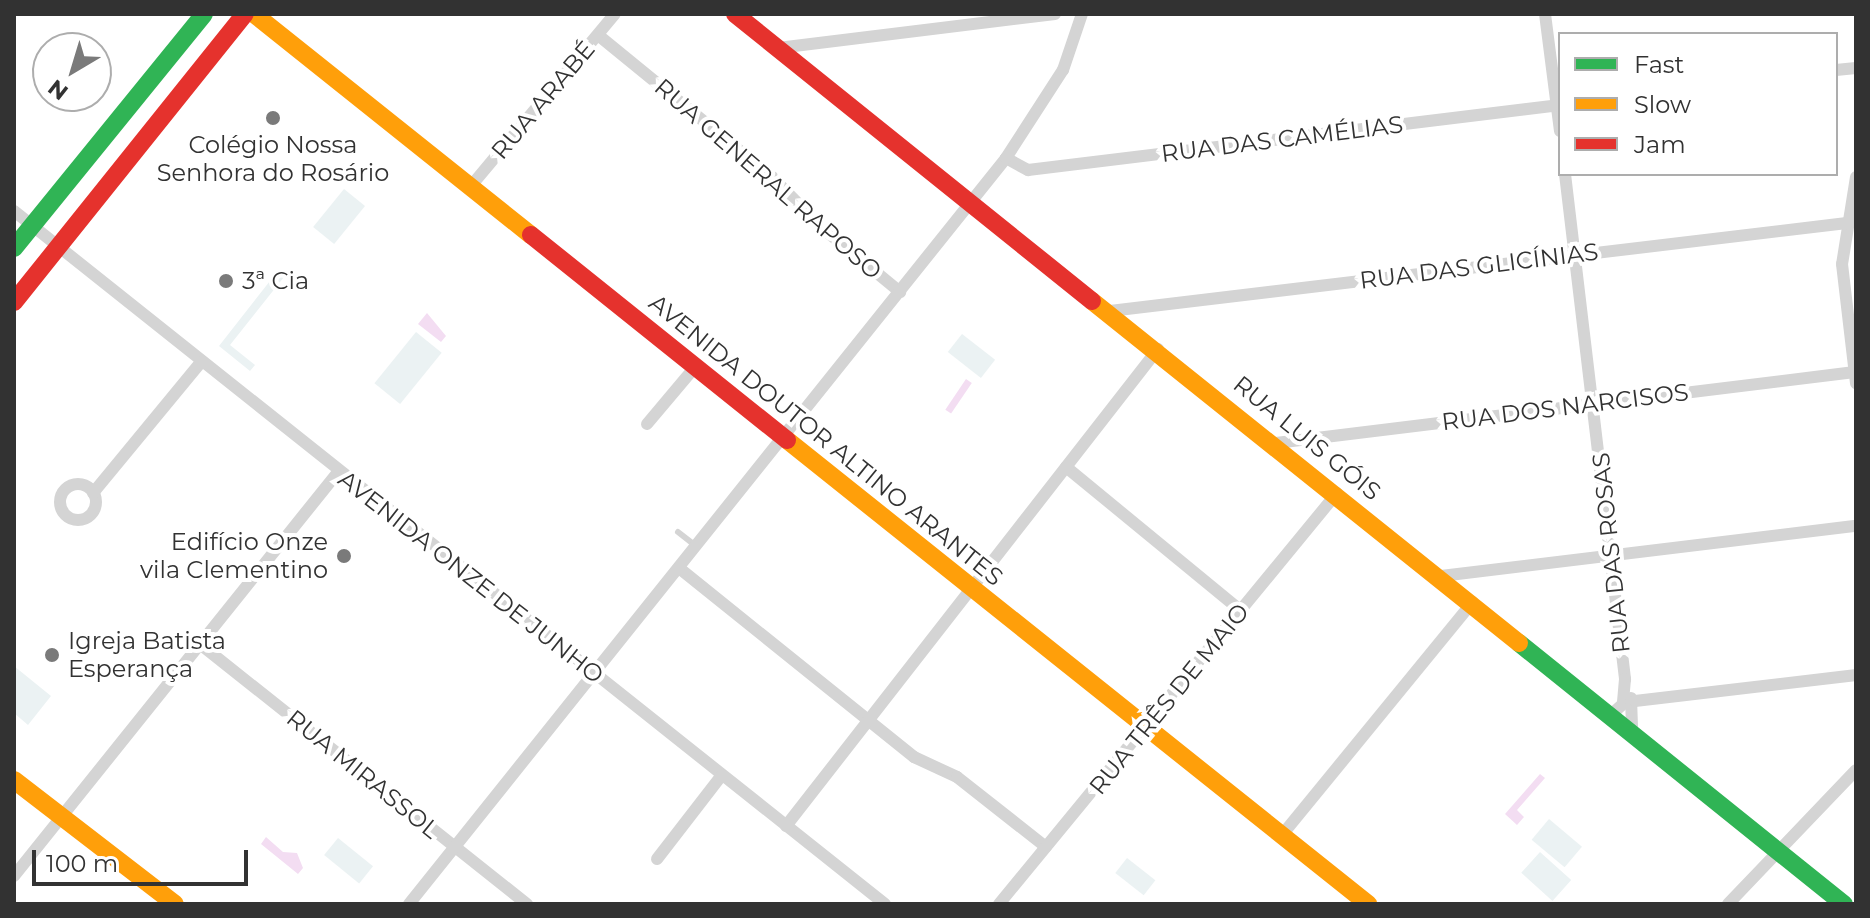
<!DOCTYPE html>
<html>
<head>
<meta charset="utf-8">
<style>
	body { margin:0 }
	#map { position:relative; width:1870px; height:918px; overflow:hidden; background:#fff; font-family:Montserrat,sans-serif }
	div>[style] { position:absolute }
	.green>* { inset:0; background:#ebf2f3; transform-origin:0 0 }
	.water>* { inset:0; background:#f3ddf2; transform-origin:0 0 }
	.lane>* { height:6px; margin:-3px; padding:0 3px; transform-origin:3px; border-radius:3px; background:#d4d4d4 }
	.street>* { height:12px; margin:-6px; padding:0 6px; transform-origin:6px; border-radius:6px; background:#d4d4d4 }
	.street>.ring { margin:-6px; padding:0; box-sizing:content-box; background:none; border:12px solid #d4d4d4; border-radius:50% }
	.fast>* { height:18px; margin:-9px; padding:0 9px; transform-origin:9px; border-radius:9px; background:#30b455 }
	.slow>* { height:18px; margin:-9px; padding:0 9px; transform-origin:9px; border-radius:9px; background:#ff9f0a }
	.jam>* { height:18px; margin:-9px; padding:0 9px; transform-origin:9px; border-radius:9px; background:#e5322d }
	.dots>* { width:22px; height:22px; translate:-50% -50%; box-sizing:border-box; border:4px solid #fff; border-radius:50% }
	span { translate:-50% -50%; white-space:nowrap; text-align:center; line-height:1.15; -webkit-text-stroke:8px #fff; paint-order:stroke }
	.street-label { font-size:24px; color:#323232 }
	.poi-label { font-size:24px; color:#323232 }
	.left { translate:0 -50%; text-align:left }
	.right { translate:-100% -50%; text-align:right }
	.frame { position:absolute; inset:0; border:16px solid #323232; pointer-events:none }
	.legend { position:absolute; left:1558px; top:32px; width:280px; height:144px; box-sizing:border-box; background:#fff; border:2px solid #adadad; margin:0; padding:10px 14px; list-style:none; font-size:24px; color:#323232 }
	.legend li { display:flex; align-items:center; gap:16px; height:40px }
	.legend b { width:40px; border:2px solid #adadad }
	.north { position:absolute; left:32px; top:32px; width:80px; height:80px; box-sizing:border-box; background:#fff; border:2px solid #adadad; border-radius:50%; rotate:218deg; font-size:22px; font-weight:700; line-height:32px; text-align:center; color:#323232 }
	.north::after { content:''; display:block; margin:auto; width:28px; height:36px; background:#7a7a7a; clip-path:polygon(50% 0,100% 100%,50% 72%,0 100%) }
	.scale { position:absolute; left:32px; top:850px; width:216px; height:36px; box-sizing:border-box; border:4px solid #323232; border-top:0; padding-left:10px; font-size:24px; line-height:28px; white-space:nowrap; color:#323232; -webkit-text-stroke:6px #fff; paint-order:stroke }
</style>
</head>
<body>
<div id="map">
	<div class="green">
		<div style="left:344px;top:189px;width:27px;height:49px;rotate:39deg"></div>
		<div style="clip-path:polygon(277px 272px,284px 277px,230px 345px,255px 365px,250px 371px,219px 346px)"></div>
		<div style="left:416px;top:332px;width:33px;height:66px;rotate:39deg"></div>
		<div style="left:962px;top:334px;width:42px;height:23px;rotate:38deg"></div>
		<div style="clip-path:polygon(14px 666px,51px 696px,28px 725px,14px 713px)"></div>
		<div style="left:1549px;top:819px;width:43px;height:27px;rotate:40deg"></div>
		<div style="left:338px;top:838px;width:45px;height:22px;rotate:39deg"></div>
		<div style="left:1540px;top:852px;width:42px;height:28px;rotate:42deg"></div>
		<div style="left:1127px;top:858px;width:36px;height:19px;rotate:38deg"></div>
	</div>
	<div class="water">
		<div style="clip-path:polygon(427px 313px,446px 336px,441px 342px,418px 324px)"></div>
		<div style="left:966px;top:379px;width:7px;height:37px;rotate:34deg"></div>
		<div style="clip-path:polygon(1540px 774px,1545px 778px,1517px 810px,1524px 817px,1517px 825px,1505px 814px)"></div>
		<div style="clip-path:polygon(266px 837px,283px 852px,297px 853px,303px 868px,298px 874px,261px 844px)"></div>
	</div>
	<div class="lane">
		<div style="left:678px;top:532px;width:23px;rotate:38deg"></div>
	</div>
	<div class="street">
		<div style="left:1545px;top:14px;width:118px;rotate:82.7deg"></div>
		<div style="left:598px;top:35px;width:225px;rotate:39.2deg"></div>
		<div style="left:772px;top:177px;width:69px;rotate:45.6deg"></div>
		<div style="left:820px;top:226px;width:104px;rotate:39.5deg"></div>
		<div style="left:778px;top:48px;width:279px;rotate:-7deg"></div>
		<div style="left:1836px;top:70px;width:20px;rotate:-6deg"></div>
		<div style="left:1006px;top:158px;width:25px;rotate:29deg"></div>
		<div style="left:1028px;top:170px;width:536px;rotate:-6.97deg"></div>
		<div style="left:1565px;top:174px;width:509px;rotate:83.22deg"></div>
		<div style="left:1625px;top:679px;width:25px;rotate:95deg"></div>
		<div style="left:1623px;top:704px;width:15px;rotate:138deg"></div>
		<div style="left:1856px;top:177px;width:88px;rotate:99.1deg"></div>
		<div style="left:1842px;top:264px;width:120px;rotate:83.3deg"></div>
		<div style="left:471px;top:186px;width:224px;rotate:-50.1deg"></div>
		<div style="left:14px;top:211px;width:1113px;rotate:38.51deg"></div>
		<div style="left:1110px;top:311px;width:742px;rotate:-6.81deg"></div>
		<div style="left:647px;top:424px;width:75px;rotate:-49.9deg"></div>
		<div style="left:1276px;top:443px;width:583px;rotate:-6.99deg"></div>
		<div style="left:1066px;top:467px;width:227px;rotate:39.4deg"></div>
		<div class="ring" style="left:60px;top:484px;width:24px;height:24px"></div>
		<div style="left:93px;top:493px;width:170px;rotate:-50.5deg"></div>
		<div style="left:679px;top:568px;width:302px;rotate:38.8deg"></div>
		<div style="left:914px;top:757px;width:47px;rotate:24.9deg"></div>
		<div style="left:957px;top:777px;width:113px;rotate:38.2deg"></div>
		<div style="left:1441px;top:576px;width:418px;rotate:-6.9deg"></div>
		<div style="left:200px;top:644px;width:418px;rotate:38.5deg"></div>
		<div style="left:1631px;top:698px;width:32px;rotate:88deg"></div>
		<div style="left:1635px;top:701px;width:223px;rotate:-6.7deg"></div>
		<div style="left:786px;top:826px;width:605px;rotate:-52.05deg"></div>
		<div style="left:1282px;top:835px;width:301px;rotate:-50.7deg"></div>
		<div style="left:657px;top:859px;width:106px;rotate:-52.3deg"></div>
		<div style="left:14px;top:876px;width:518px;rotate:-51.27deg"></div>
		<div style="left:409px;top:904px;width:955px;rotate:-51.33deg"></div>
		<div style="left:1006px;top:158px;width:105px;rotate:-57.1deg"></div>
		<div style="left:1063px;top:70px;width:59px;rotate:-71.3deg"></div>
		<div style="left:999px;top:904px;width:532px;rotate:-50.57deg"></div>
		<div style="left:1728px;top:904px;width:185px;rotate:-46.3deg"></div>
	</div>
	<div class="fast">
		<div style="left:14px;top:248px;width:301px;rotate:-50.9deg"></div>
		<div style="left:1519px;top:643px;width:417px;rotate:38.8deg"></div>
	</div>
	<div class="slow">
		<div style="left:254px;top:14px;width:354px;rotate:38.6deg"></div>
		<div style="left:1092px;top:301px;width:547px;rotate:38.69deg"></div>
		<div style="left:787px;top:440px;width:744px;rotate:38.61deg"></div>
		<div style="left:14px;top:780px;width:203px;rotate:37.6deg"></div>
	</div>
	<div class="jam">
		<div style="left:735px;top:14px;width:458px;rotate:38.8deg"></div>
		<div style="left:531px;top:235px;width:328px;rotate:38.7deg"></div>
		<div style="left:14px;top:302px;width:369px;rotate:-51.3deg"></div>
	</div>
	<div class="dots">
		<div style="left:273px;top:118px;background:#7a7a7a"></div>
		<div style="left:226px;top:281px;background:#7a7a7a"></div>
		<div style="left:344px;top:556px;background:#7a7a7a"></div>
		<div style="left:52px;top:655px;background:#7a7a7a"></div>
	</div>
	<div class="street-label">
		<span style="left:543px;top:100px;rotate:-50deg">RUA ARABÉ</span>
		<span style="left:1282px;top:139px;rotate:-7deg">RUA DAS CAMÉLIAS</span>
		<span style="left:768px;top:179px;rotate:41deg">RUA GENERAL RAPOSO</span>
		<span style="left:1479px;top:266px;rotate:-7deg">RUA DAS GLICÍNIAS</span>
		<span style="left:1565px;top:407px;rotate:-7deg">RUA DOS NARCISOS</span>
		<span style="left:1307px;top:438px;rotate:39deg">RUA LUIS GÓIS</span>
		<span style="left:826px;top:440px;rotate:39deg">AVENIDA DOUTOR ALTINO ARANTES</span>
		<span style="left:1611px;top:553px;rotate:-96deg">RUA DAS ROSAS</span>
		<span style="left:471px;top:577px;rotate:38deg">AVENIDA ONZE DE JUNHO</span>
		<span style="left:1169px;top:699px;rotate:-51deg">RUA TRÊS DE MAIO</span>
		<span style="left:363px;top:774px;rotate:39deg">RUA MIRASSOL</span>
	</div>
	<div class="poi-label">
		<span style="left:273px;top:159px">Colégio Nossa<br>Senhora do Rosário</span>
		<span class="left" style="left:242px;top:281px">3ª Cia</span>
		<span class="right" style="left:328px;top:556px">Edifício Onze<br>vila Clementino</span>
		<span class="left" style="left:68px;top:655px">Igreja Batista<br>Esperança</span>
	</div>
	<div class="frame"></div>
	<ul class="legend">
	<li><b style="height:10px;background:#30b455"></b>Fast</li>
	<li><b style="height:10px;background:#ff9f0a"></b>Slow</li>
	<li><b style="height:10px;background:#e5322d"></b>Jam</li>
	</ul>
	<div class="north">N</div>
	<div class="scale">100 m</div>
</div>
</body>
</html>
